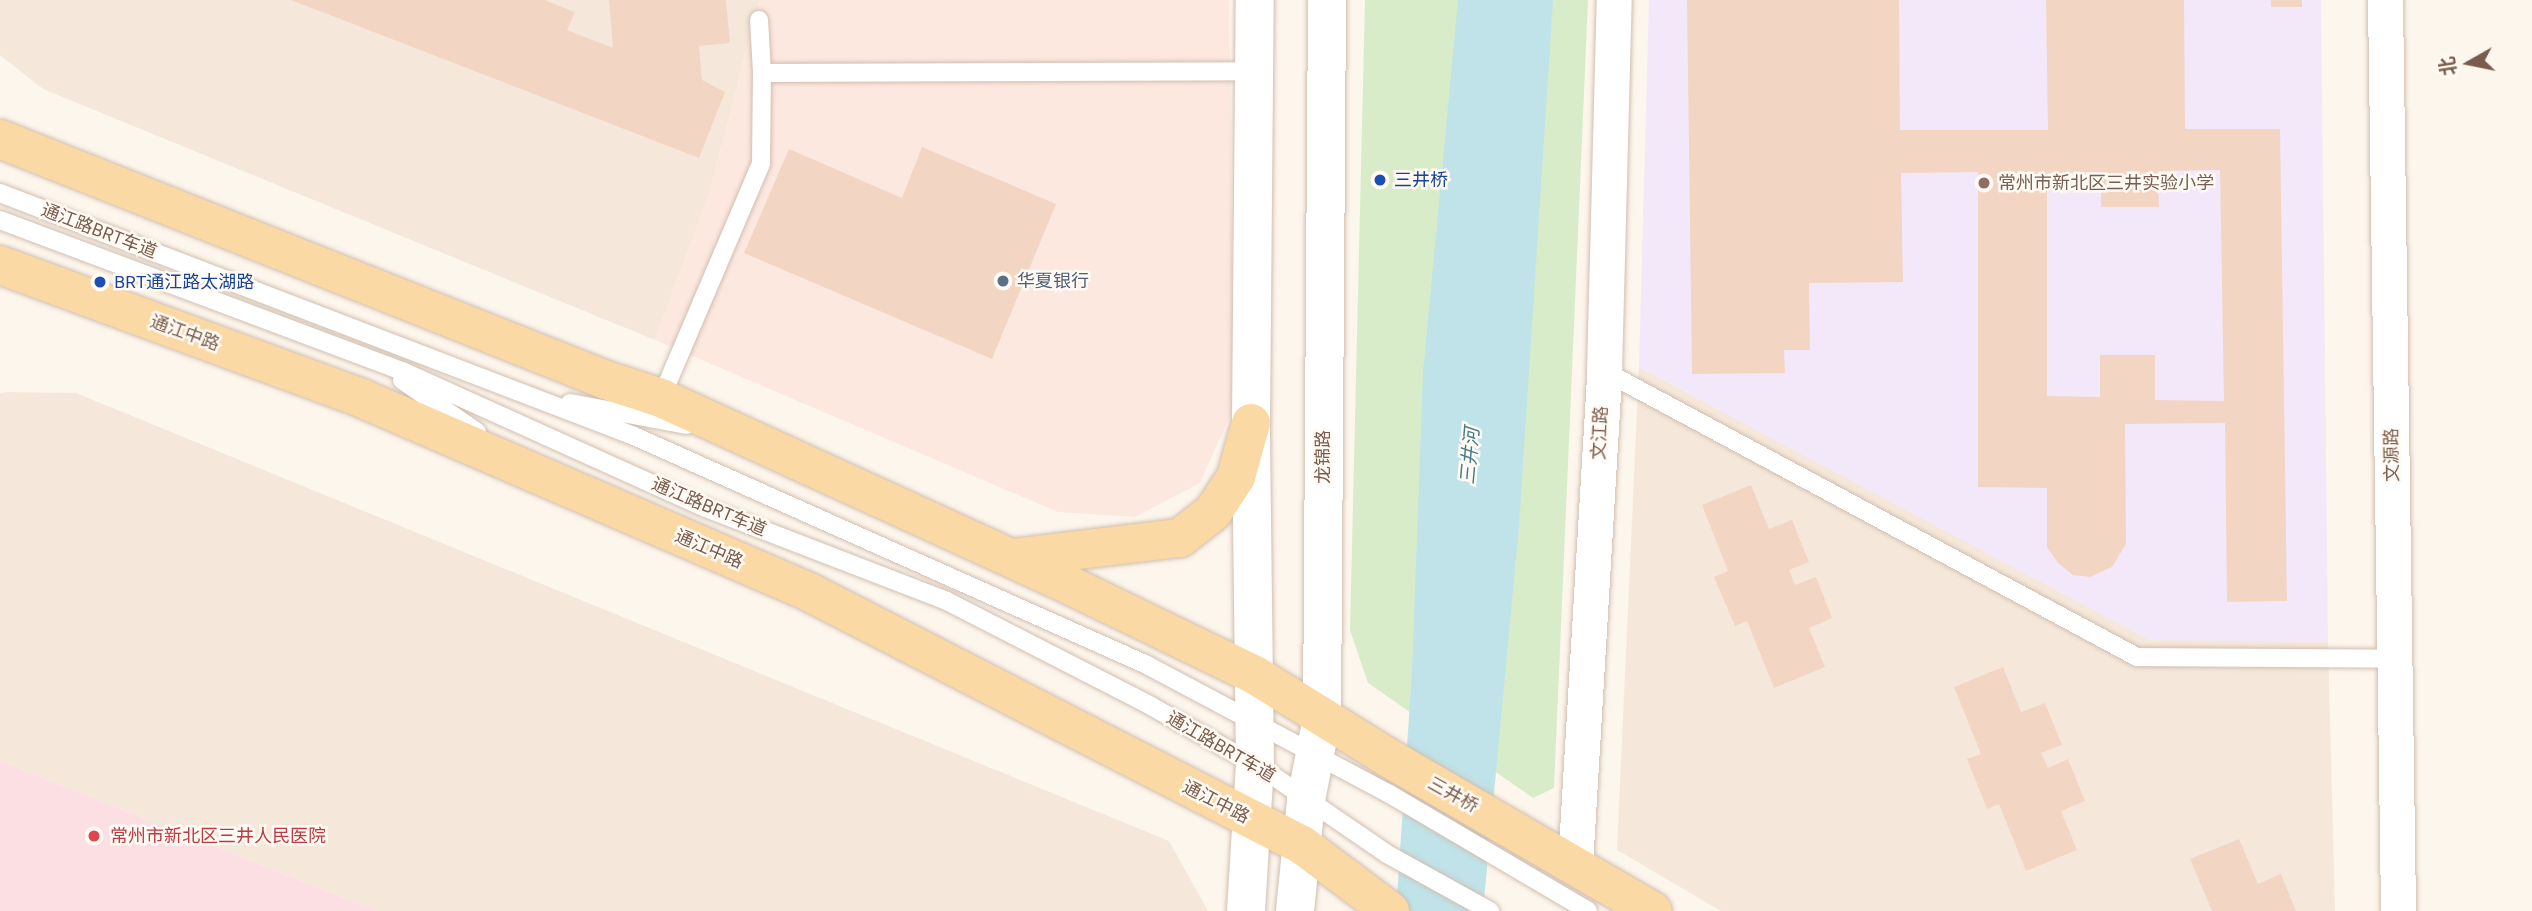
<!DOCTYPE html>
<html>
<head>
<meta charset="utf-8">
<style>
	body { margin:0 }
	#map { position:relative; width:2532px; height:911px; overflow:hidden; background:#fdf6ec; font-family:Figtree,"Noto Sans SC",sans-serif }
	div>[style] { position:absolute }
	.residential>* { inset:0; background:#f5e8da }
	.commercial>* { inset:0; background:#fde8e0 }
	.education>* { inset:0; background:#f3e8fa }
	.medical>* { inset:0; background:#fbdfe3 }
	.green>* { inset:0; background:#d8ecc9 }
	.water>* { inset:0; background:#bfe3e8 }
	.building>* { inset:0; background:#f3d5c3; transform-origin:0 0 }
	.roads { filter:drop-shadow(0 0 2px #d1beb0) drop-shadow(0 0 2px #d1beb0) }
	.lane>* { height:18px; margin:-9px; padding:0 9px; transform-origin:9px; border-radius:9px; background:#fff }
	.street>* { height:35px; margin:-17.5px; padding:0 17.5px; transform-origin:17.5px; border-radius:17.5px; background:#fff }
	.secondary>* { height:38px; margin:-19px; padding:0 19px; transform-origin:19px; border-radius:19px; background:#fff }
	.primary>* { height:38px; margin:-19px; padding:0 19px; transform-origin:19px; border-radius:19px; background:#fbd9a5 }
	.dots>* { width:19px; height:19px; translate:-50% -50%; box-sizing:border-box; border:4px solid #fffaf3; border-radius:50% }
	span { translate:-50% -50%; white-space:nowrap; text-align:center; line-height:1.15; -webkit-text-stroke:5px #fffaf3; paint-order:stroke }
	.transit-label { font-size:18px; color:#164399 }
	.left { translate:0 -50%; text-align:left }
	.education-label { font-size:18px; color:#785e54 }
	.street-label { font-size:18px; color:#7a5c4d }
	.service-label { font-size:18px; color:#4e5e75 }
	.health-label { font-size:18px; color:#be3a42 }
	.water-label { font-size:19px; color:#437c86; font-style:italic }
	.north { position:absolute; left:2434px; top:28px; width:70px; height:70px; -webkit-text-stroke:5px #fffaf3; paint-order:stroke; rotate:261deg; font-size:19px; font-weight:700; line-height:28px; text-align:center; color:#7a5c4d }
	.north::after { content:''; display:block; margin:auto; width:24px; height:32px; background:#7a5c4d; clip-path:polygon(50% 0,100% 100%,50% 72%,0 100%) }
</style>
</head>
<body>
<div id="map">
	<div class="residential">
		<div style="clip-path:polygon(0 0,760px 0,709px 194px,655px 340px,43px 89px,0 55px)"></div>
		<div style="clip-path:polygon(1639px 367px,2149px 639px,2328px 642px,2335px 911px,1721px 911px,1617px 850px)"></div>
		<div style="clip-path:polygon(7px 392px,76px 393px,1169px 841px,1208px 911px,376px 911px,0 761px,0 394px)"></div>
	</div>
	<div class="commercial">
		<div style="clip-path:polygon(760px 0,1229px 0,1234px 407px,1200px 483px,1135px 517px,1058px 512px,655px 340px,709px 194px)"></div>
	</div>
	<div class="education">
		<div style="clip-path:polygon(1649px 0,2321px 0,2328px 642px,2149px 640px,1639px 367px)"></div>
	</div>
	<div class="medical">
		<div style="clip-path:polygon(0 761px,376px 911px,0 911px)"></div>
	</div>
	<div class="green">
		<div style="clip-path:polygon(1365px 0,1588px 0,1554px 788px,1533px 798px,1368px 683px,1350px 630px)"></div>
	</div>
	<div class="water">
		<div style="clip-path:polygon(1458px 0,1553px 0,1519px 526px,1483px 911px,1396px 911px,1412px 672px,1423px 373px)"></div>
	</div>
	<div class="building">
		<div style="clip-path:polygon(291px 0,544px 0,575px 12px,567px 30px,613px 48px,609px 0,726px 0,730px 43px,699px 46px,702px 80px,725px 92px,699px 158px)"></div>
		<div style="clip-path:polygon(evenodd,1687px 0,1899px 0,1900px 130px,2048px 130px,2046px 0,2184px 0,2185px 129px,2280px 129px,2287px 601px,2227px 602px,2225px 423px,2125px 424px,2126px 544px,2112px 567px,2090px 577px,2073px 575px,2058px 563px,2047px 547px,2047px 488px,1978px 487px,1978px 172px,1901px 173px,1903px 282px,1809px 283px,1810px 350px,1784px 350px,1785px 373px,1692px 374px,1687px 0,2220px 170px,2224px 401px,2155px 400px,2155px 355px,2100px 355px,2100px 397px,2047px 396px,2047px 173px,2101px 172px,2101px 207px,2159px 207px,2158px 171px,2220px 170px)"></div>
		<div style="left:2271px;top:0;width:31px;height:7px"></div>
		<div style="clip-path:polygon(922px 147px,1056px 204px,992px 359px,744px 253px,789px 149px,902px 198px)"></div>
		<div style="clip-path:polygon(1751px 485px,1769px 529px,1792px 520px,1809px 562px,1789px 570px,1795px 585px,1816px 577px,1832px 618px,1809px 628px,1825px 667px,1774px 688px,1747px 621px,1735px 626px,1714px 577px,1728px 571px,1702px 505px)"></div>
		<div style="clip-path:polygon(2003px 667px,2021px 712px,2045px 703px,2062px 745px,2041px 753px,2048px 768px,2068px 759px,2085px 801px,2061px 811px,2077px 850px,2026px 871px,1999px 804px,1987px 809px,1967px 759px,1981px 754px,1954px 687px)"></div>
		<div style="clip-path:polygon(2239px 839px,2258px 884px,2281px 874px,2296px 911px,2212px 911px,2190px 859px)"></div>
	</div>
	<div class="roads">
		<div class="lane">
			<div style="left:762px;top:73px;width:492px;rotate:-0.2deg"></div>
			<div style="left:0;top:193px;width:679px;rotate:20.97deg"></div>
			<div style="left:634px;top:436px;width:560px;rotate:24.05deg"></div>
			<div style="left:1145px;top:664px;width:275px;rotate:28deg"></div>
			<div style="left:1388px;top:793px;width:232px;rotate:30.5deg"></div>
			<div style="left:0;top:220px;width:429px;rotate:20.6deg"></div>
			<div style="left:402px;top:371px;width:333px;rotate:24.3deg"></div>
			<div style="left:706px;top:508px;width:258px;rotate:21.1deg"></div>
			<div style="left:947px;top:601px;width:229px;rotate:27.2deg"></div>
			<div style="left:1151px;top:706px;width:129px;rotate:29.4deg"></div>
			<div style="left:1263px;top:769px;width:150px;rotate:34.4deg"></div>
			<div style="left:1387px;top:854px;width:118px;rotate:29deg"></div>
			<div style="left:1604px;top:371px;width:605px;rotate:28.22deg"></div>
			<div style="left:2137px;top:657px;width:258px;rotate:0.4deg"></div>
			<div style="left:402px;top:380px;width:91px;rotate:34.7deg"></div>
			<div style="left:661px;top:398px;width:254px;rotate:-66.9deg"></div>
			<div style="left:761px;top:164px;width:91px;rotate:-89.4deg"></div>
			<div style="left:762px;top:73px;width:53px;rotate:-93.2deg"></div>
			<div style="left:570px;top:403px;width:119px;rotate:10.6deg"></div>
		</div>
		<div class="street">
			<div style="left:2385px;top:0;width:911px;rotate:89.18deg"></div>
			<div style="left:1575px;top:865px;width:495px;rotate:-86.6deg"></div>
			<div style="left:1604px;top:371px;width:371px;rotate:-88.5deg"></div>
		</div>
		<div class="secondary">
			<div style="left:1246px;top:911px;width:146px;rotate:-86.5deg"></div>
			<div style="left:1255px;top:765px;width:342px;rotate:-90.7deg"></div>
			<div style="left:1251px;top:423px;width:423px;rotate:-89.5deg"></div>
			<div style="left:1295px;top:911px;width:112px;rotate:-84.3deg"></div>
			<div style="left:1306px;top:800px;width:84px;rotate:-79deg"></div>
			<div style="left:1322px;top:718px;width:718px;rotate:-89.6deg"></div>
		</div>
		<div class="primary">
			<div style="left:0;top:139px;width:652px;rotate:21.69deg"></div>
			<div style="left:606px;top:380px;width:58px;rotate:18.1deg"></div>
			<div style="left:661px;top:398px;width:451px;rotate:24.6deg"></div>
			<div style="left:1071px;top:586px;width:204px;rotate:25.8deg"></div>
			<div style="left:1255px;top:675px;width:155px;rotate:31.8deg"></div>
			<div style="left:1387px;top:757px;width:307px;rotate:30.1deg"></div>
			<div style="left:0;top:265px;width:385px;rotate:20.2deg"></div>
			<div style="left:361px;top:398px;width:490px;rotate:23.4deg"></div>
			<div style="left:811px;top:593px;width:552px;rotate:27.17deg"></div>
			<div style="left:1302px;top:845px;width:110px;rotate:36.9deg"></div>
			<div style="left:1012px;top:558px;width:169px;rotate:-6.8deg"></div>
			<div style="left:1180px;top:538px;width:42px;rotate:-38.2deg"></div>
			<div style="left:1213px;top:512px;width:42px;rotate:-56.7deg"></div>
			<div style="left:1236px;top:477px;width:56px;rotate:-74.5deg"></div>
		</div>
	</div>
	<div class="dots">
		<div style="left:1380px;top:180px;background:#1a4fb4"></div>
		<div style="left:1984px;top:183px;background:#8d6e63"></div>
		<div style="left:1003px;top:281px;background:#5c6f8a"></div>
		<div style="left:100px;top:282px;background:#1a4fb4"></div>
		<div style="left:94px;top:836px;background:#e0444e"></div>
	</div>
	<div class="transit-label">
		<span class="left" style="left:1394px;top:180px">三井桥</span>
		<span class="left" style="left:114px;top:282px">BRT通江路太湖路</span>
	</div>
	<div class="education-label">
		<span class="left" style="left:1998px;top:183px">常州市新北区三井实验小学</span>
	</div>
	<div class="street-label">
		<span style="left:99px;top:231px;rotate:21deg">通江路BRT车道</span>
		<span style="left:185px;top:333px;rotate:20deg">通江中路</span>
		<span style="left:1600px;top:433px;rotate:-87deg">文江路</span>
		<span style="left:2392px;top:455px;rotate:-91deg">文源路</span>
		<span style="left:1323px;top:457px;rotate:-90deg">龙锦路</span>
		<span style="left:709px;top:507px;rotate:23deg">通江路BRT车道</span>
		<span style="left:709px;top:549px;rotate:23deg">通江中路</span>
		<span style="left:1221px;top:747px;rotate:30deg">通江路BRT车道</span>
		<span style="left:1453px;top:795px;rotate:29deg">三井桥</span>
		<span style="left:1216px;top:802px;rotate:27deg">通江中路</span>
	</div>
	<div class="service-label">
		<span class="left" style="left:1017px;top:281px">华夏银行</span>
	</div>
	<div class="health-label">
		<span class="left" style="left:110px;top:836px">常州市新北区三井人民医院</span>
	</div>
	<div class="water-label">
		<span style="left:1470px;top:456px;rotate:-85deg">三井河</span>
	</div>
	<div class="north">北</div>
</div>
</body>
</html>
